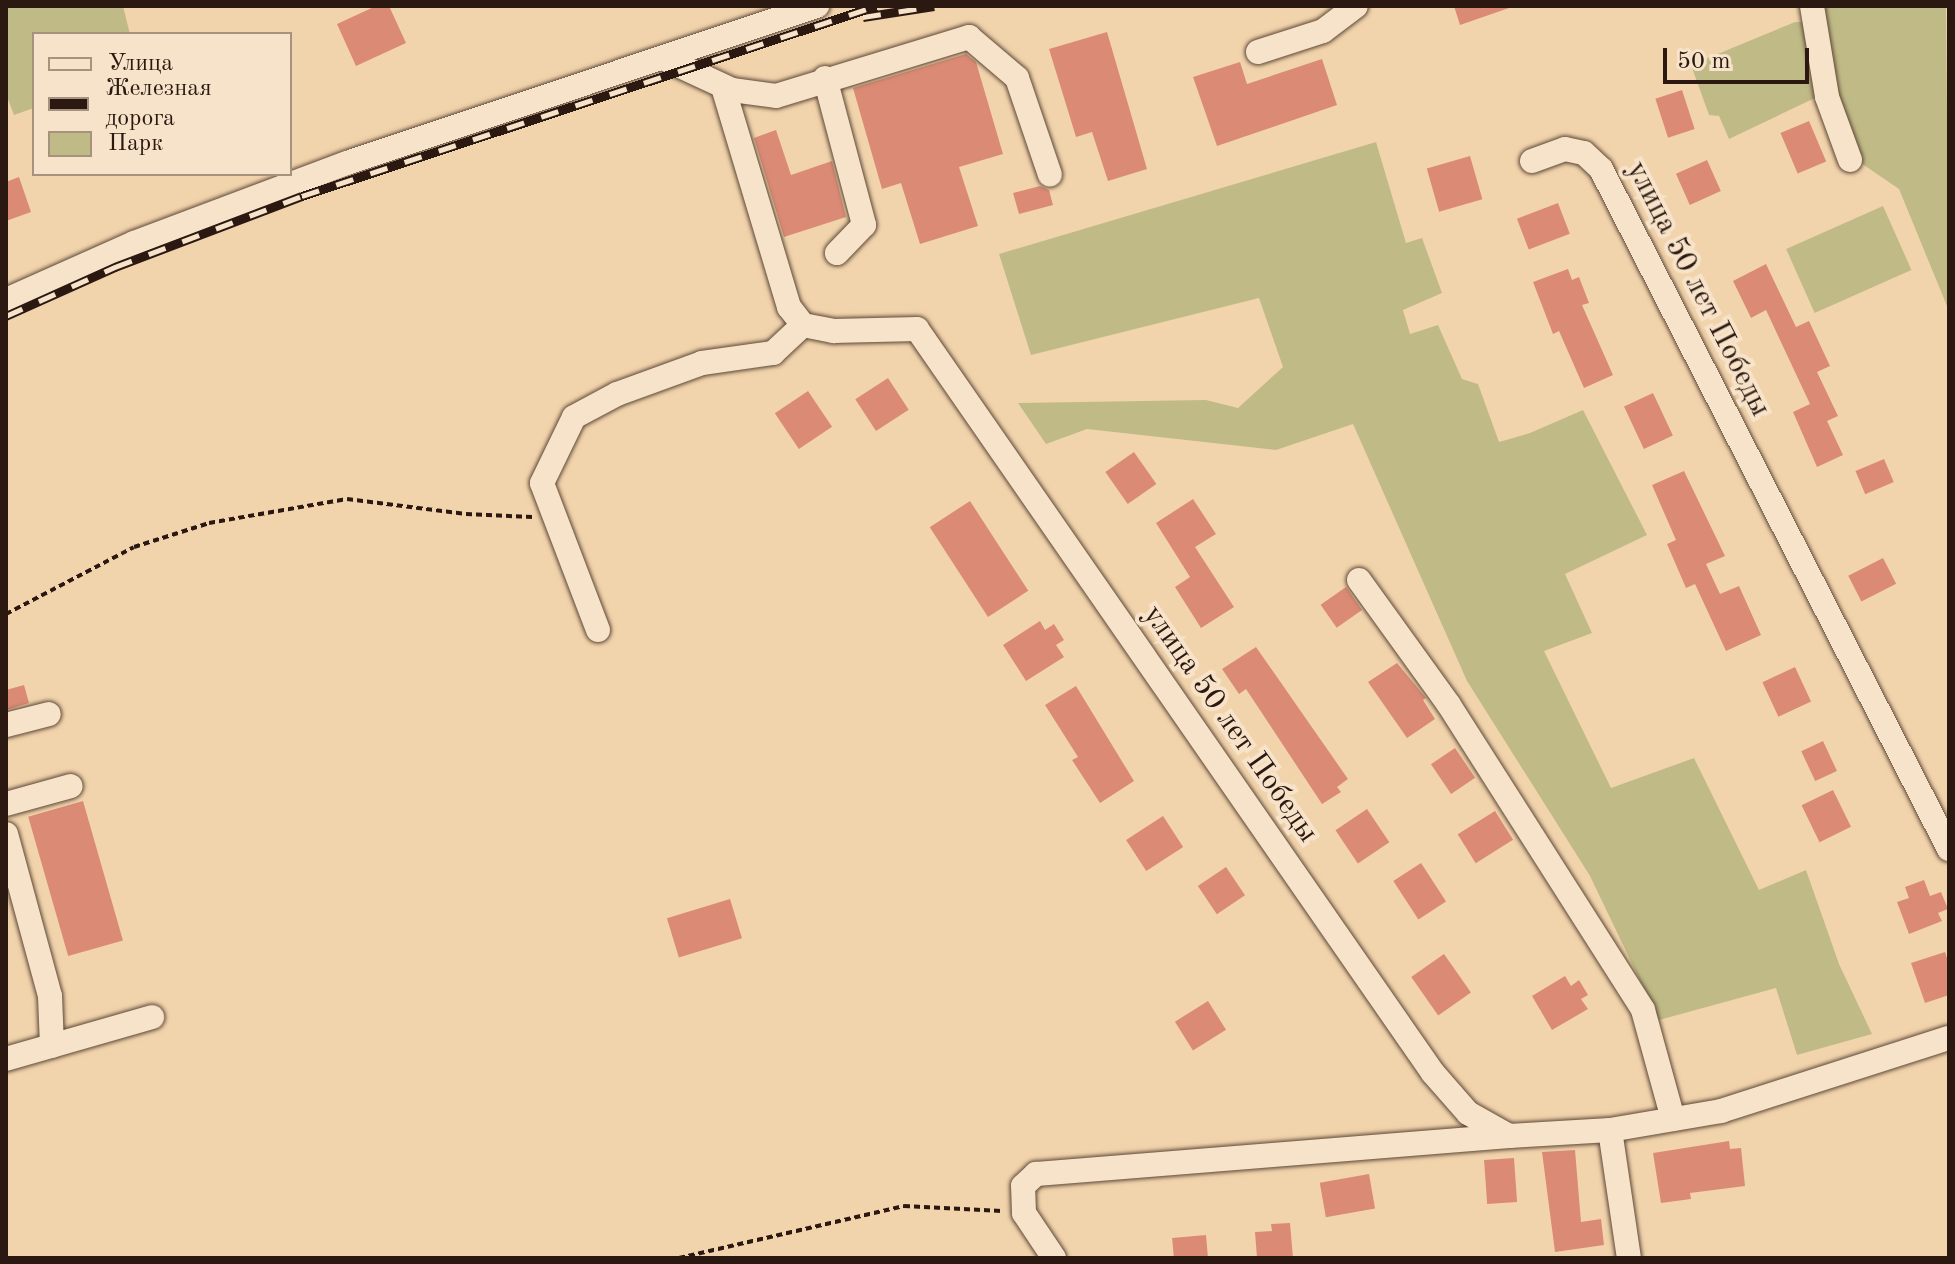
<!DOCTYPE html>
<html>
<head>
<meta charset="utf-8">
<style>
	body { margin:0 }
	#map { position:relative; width:1955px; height:1264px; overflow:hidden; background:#f2d4ac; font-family:"Old Standard TT",serif }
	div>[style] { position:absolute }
	.green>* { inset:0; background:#c0bb86; transform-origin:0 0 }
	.building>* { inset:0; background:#db8b75; transform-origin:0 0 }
	.path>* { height:4px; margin-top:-2px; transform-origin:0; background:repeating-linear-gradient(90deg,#2b1911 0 6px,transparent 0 10px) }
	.roads { filter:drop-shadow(0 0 2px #5d4838) drop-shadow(0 0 2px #5d4838) }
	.minor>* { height:24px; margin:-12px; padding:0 12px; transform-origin:12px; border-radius:12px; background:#f7e3c9 }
	.rail>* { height:9px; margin-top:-4.5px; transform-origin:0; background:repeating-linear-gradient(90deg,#f7e3c9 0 18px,#2b1911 0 36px); box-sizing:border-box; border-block:2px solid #2b1911 }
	span { translate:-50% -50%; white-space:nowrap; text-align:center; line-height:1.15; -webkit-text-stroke:8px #f7e3c9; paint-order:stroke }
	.street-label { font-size:30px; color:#2b1911 }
	.frame { position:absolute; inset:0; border:8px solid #2b1911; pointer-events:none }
	.legend { position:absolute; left:32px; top:32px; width:260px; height:144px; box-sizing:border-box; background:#f7e3c9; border:2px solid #a5927f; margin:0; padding:10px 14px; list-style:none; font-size:24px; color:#2b1911 }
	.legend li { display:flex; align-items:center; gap:16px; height:40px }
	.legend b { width:40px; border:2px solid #a5927f }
	.scale { position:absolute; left:1663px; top:48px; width:146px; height:36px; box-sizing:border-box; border:4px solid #2b1911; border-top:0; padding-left:10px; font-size:24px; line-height:28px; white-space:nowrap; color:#2b1911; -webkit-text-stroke:6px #f7e3c9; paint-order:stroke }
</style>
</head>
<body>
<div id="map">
	<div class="green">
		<div style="clip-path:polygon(6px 6px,123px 6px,130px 34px,34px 34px,34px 108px,14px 115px,6px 94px)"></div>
		<div style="clip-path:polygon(1822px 6px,1946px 6px,1949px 311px,1899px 189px,1858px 161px,1836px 103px)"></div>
		<div style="clip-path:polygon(1795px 22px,1802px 22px,1817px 97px,1729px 139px,1719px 116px,1709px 115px,1691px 65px)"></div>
		<div style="clip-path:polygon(1376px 142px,1406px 243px,1422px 238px,1442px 293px,1403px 310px,1410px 334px,1438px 325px,1462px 379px,1478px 384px,1499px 442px,1530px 433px,1583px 410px,1647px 535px,1565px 574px,1592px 633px,1544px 651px,1611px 788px,1694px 758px,1759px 890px,1806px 870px,1839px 964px,1872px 1034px,1797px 1055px,1776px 988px,1659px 1020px,1590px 876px,1467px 681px,1353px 424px,1276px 450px,1087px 429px,1046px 444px,1018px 403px,1206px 400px,1238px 408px,1283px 367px,1259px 298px,1031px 355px,999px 254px)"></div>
		<div style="left:1883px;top:206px;width:70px;height:106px;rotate:66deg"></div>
	</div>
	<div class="building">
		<div style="clip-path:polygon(376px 6px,389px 6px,406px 43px,356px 66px,337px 24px)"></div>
		<div style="clip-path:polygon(1454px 6px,1508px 6px,1509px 8px,1460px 25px)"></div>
		<div style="clip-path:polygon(1107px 32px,1147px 169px,1108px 181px,1092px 132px,1076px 137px,1049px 49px)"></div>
		<div style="clip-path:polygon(966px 54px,976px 62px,1003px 154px,959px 167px,978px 226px,920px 244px,901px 183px,882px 189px,853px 88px)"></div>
		<div style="clip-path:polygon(1322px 59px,1337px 105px,1217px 146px,1193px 77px,1240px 62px,1247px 84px)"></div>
		<div style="left:1682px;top:90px;width:41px;height:28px;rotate:72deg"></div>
		<div style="left:1809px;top:121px;width:44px;height:31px;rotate:67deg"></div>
		<div style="clip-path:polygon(776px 130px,791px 175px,832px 161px,846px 217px,784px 237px,754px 138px)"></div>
		<div style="left:1470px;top:156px;width:45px;height:45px;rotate:74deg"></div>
		<div style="left:1707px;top:160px;width:34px;height:34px;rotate:66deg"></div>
		<div style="clip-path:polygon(19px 177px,31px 212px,6px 221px,6px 182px)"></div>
		<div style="clip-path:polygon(1040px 186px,1049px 190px,1053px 205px,1019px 214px,1013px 193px)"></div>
		<div style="left:1558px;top:203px;width:33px;height:44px;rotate:69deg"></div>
		<div style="clip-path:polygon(1766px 264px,1796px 327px,1809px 321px,1830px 366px,1817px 372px,1838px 416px,1827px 421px,1843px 455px,1817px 467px,1793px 412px,1810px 404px,1766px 310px,1751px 318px,1733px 281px)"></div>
		<div style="clip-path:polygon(1568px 269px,1572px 280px,1579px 277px,1589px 303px,1582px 305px,1613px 375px,1584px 388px,1559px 331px,1553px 334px,1533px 282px)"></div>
		<div style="left:888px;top:378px;width:38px;height:39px;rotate:57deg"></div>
		<div style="left:808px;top:391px;width:43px;height:40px;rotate:56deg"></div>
		<div style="left:1653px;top:393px;width:47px;height:32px;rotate:65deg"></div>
		<div style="left:1134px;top:452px;width:39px;height:35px;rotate:55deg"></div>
		<div style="left:1884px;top:459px;width:25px;height:31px;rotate:67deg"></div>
		<div style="clip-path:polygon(1684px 471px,1725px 556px,1706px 564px,1720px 594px,1739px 586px,1761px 635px,1726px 651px,1695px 584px,1686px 588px,1667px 544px,1676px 540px,1652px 485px)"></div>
		<div style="clip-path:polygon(1193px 499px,1216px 534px,1195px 547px,1234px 607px,1201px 628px,1175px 587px,1190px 577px,1156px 523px)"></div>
		<div style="left:970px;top:501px;width:107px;height:48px;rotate:57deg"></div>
		<div style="left:1883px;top:558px;width:29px;height:39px;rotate:63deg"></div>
		<div style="left:1346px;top:587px;width:28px;height:31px;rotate:55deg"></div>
		<div style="clip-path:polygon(1040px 621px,1045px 630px,1054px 624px,1064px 640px,1056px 645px,1064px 657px,1026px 681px,1003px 645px)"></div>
		<div style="clip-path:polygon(1256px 647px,1348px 779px,1337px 787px,1341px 792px,1322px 804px,1246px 689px,1239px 694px,1222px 669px)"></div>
		<div style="clip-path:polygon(1397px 663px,1426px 698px,1423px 700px,1435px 719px,1407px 738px,1368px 682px)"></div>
		<div style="left:1795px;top:667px;width:38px;height:36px;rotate:65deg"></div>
		<div style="clip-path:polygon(24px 685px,29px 703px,6px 710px,6px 690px)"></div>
		<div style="clip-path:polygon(1076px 686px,1134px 781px,1100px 803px,1072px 760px,1078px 757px,1045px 705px)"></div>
		<div style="left:1823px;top:741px;width:33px;height:24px;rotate:65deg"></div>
		<div style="left:1455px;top:748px;width:36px;height:29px;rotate:56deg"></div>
		<div style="left:1833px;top:790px;width:41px;height:35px;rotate:64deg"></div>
		<div style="left:83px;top:801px;width:145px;height:57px;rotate:74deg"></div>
		<div style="left:1367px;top:809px;width:40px;height:38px;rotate:56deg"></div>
		<div style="left:1495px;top:811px;width:34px;height:44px;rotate:58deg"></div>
		<div style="left:1163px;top:816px;width:37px;height:44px;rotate:57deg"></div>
		<div style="left:1421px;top:863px;width:46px;height:33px;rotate:57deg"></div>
		<div style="left:1226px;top:867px;width:34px;height:34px;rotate:56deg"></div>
		<div style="clip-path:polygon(1924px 880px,1930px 896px,1941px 892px,1948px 909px,1938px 913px,1942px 921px,1909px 934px,1897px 902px,1909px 898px,1905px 887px)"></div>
		<div style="left:730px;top:899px;width:41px;height:66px;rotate:73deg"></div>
		<div style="clip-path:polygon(1945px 952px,1949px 964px,1949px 995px,1925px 1003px,1911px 963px)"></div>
		<div style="left:1444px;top:954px;width:47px;height:40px;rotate:55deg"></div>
		<div style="clip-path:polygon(1565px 976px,1571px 986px,1579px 980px,1588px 995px,1581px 999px,1588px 1009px,1552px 1030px,1532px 996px)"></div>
		<div style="left:1208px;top:1001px;width:34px;height:39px;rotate:58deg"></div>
		<div style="clip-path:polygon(1729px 1141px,1730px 1149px,1741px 1148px,1745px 1186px,1690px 1193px,1691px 1199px,1661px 1203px,1653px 1153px)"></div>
		<div style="clip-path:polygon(1575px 1150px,1581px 1222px,1601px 1219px,1604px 1245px,1555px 1252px,1542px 1152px)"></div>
		<div style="left:1514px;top:1158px;width:44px;height:30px;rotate:86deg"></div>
		<div style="left:1369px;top:1174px;width:35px;height:50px;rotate:80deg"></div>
		<div style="clip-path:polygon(1290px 1223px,1293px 1258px,1257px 1258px,1255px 1232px,1272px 1231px,1271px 1224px)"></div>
		<div style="left:1206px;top:1235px;width:23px;height:34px;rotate:85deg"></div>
	</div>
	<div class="path">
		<div style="left:6px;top:614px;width:144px;rotate:-27.6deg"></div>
		<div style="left:134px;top:547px;width:79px;rotate:-17.7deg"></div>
		<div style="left:209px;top:523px;width:140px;rotate:-9.9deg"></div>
		<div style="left:347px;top:499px;width:120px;rotate:7.2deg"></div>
		<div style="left:466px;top:514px;width:67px;rotate:2.6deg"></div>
		<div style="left:679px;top:1258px;width:231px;rotate:-13deg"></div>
		<div style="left:904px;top:1206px;width:98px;rotate:2.9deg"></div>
	</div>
	<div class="roads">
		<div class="minor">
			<div style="left:1812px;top:6px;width:92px;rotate:80.6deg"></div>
			<div style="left:1827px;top:97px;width:67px;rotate:69.9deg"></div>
			<div style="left:1258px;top:52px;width:68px;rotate:-17.9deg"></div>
			<div style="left:1323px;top:31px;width:41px;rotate:-37.1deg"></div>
			<div style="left:663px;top:58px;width:76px;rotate:24.9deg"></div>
			<div style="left:732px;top:90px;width:44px;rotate:7.8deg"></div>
			<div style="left:776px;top:96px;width:202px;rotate:-17deg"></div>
			<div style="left:969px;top:37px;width:63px;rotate:40.5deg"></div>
			<div style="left:1017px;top:78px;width:102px;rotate:71.2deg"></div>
			<div style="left:825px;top:78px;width:152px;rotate:75.1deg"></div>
			<div style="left:864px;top:225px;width:39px;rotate:134deg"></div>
			<div style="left:723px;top:87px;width:230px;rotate:73.3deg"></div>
			<div style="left:789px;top:307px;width:23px;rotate:52deg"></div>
			<div style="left:803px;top:325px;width:32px;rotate:11deg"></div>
			<div style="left:834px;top:331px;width:83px;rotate:-1.4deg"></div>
			<div style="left:917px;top:329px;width:905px;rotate:55.26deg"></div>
			<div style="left:1433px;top:1073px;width:53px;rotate:48.8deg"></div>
			<div style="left:1468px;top:1113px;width:47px;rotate:29.3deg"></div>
			<div style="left:1509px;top:1136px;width:101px;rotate:-3.4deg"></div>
			<div style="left:1610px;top:1130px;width:113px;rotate:-9.7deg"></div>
			<div style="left:1721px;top:1111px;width:239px;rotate:-17.8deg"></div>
			<div style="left:1532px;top:161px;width:35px;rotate:-20deg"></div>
			<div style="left:1565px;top:149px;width:19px;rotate:12deg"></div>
			<div style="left:1584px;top:153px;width:23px;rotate:43deg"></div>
			<div style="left:1601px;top:169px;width:764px;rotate:62.9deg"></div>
			<div style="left:6px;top:300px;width:140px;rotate:-24deg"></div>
			<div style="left:134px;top:243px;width:228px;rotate:-20.6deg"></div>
			<div style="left:347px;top:163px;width:496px;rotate:-18.5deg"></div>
			<div style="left:1359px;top:580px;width:154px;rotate:54.2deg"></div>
			<div style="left:1449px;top:705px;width:361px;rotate:57.5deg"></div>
			<div style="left:1643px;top:1010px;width:113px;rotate:74.6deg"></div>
			<div style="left:598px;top:630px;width:157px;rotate:-110.9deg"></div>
			<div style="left:542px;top:483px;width:73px;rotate:-64.1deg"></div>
			<div style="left:574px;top:417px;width:49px;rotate:-28.1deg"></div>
			<div style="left:617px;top:394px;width:90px;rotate:-20deg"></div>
			<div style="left:702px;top:363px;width:72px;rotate:-8deg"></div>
			<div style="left:773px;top:353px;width:41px;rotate:-43deg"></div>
			<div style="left:6px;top:725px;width:44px;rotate:-14.3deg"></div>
			<div style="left:6px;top:804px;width:67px;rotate:-15.5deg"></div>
			<div style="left:6px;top:834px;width:168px;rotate:74.8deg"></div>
			<div style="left:50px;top:996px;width:50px;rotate:87.7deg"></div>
			<div style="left:6px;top:1059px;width:152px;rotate:-16deg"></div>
			<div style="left:1610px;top:1130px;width:129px;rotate:81.6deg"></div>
			<div style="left:1054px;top:1258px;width:54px;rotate:-123.7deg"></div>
			<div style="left:1024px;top:1213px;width:27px;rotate:-92deg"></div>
			<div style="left:1023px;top:1186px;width:18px;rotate:-43deg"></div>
			<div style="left:1036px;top:1174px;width:475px;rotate:-4.6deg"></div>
		</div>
	</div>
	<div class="rail">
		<div style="left:863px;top:17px;width:72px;rotate:-8.8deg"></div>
		<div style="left:6px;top:316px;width:120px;rotate:-24.2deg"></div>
		<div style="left:115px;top:267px;width:200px;rotate:-20.8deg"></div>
		<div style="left:302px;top:196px;width:605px;rotate:-18.32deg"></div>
	</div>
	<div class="street-label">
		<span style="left:1698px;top:289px;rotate:63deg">улица 50 лет Победы</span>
		<span style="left:1230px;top:724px;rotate:55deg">улица 50 лет Победы</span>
	</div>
	<div class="frame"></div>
	<ul class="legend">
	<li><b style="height:10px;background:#f7e3c9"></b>Улица</li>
	<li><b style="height:10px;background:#2b1911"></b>Железная дорога</li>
	<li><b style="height:22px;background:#c0bb86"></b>Парк</li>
	</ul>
	<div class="scale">50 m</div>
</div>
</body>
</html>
